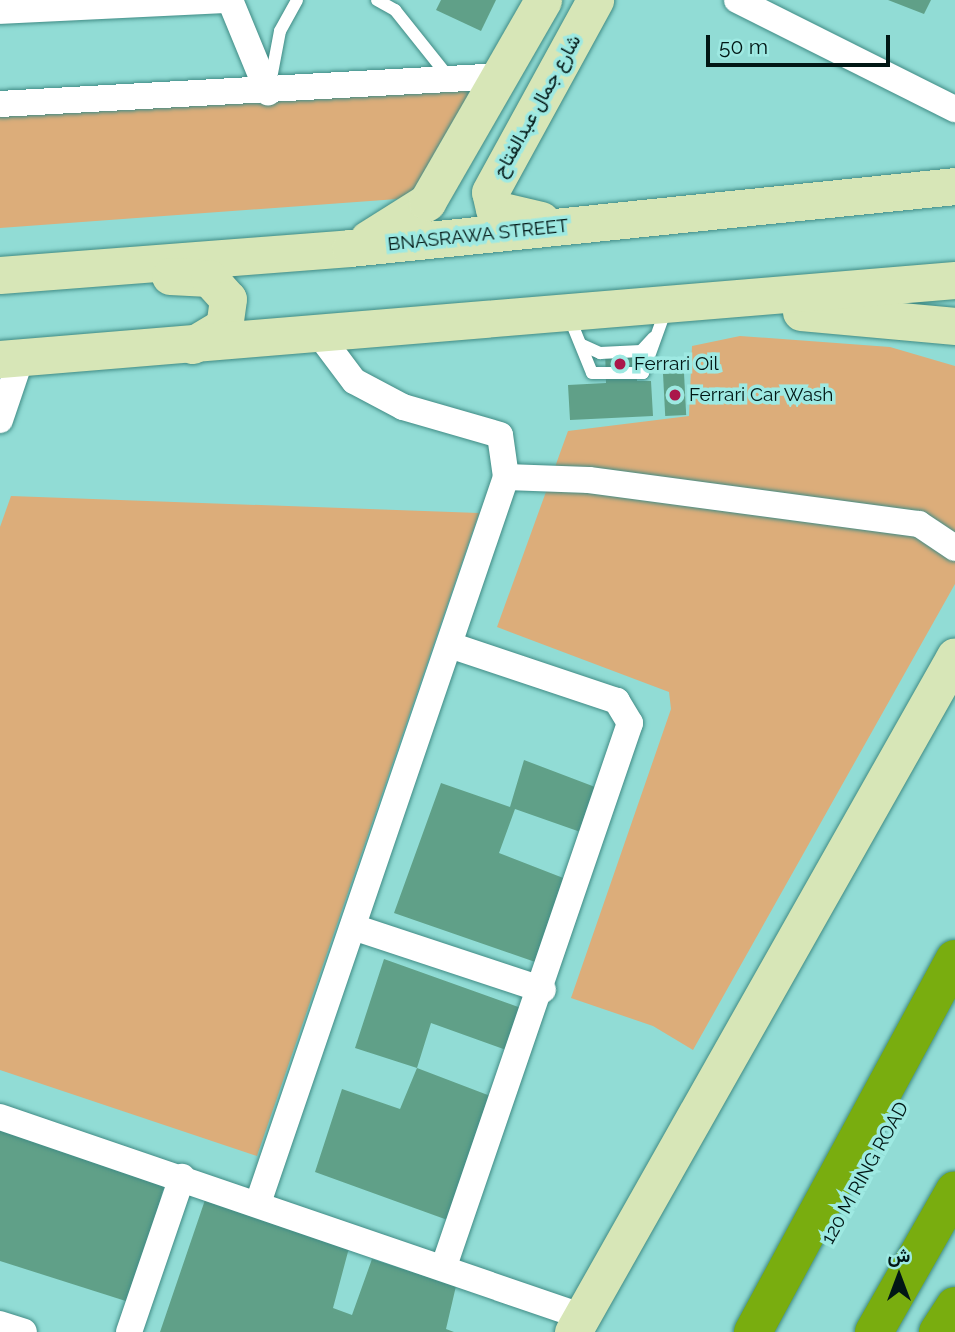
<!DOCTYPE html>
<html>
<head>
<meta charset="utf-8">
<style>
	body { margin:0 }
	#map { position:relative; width:955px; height:1332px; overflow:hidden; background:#91dcd5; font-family:Raleway,Vazirmatn,sans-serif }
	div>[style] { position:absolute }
	.green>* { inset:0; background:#dcad7a }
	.building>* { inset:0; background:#60a088; transform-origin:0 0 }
	.roads { filter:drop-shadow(0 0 2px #408b85) drop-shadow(0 0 2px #408b85) }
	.lane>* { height:12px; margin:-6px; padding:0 6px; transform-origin:6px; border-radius:6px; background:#fff }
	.street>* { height:26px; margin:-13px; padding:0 13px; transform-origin:13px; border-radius:13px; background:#fff }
	.secondary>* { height:37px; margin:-18.5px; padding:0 18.5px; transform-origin:18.5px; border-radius:18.5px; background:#d7e6b7 }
	.highway>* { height:38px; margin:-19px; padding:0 19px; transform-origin:19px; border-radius:19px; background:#79ad0f }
	.dots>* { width:19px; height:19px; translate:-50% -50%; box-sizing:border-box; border:4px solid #9ee9e2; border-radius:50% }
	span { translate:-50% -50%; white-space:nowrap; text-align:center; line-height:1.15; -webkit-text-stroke:7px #9ee9e2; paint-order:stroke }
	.street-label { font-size:19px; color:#011715 }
	.poi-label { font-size:19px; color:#011715 }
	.left { translate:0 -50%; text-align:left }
	.north { position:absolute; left:864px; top:1241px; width:70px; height:70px; -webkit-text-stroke:5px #9ee9e2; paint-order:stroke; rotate:0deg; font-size:19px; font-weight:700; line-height:28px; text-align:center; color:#011715 }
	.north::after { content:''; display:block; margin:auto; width:24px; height:32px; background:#011715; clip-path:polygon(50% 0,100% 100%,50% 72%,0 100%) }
	.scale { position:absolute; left:706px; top:35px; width:184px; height:32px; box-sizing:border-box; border:4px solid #011715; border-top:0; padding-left:9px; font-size:21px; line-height:24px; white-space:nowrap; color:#011715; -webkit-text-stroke:5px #9ee9e2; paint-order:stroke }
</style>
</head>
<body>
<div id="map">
	<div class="green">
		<div style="clip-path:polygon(484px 90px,411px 198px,0 228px,0 111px)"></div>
		<div style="clip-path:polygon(740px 336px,890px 347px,955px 366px,955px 584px,693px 1050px,653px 1026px,571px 998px,671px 709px,669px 692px,497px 627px,568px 431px,689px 416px,692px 346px)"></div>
		<div style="clip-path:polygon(11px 496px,479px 513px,257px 1156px,0 1070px,0 527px)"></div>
	</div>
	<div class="building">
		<div style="clip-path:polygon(441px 0,496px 0,481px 31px,436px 10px)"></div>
		<div style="clip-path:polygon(888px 0,931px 0,924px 14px)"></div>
		<div style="clip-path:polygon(636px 347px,637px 381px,651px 381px,653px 416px,570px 420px,568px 385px,606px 383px,605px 349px)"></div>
		<div style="left:684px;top:373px;width:42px;height:21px;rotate:87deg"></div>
		<div style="clip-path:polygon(524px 760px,603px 790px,589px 835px,515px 809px,499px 853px,571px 881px,541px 964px,394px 913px,441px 783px,510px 807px)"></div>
		<div style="clip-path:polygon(384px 959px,521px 1008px,509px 1051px,431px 1023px,417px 1068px,355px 1048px)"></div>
		<div style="clip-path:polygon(417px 1068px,493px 1097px,453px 1222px,315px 1172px,342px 1089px,400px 1109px)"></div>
		<div style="clip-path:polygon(0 1129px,166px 1179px,132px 1303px,0 1261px)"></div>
		<div style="clip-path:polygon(205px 1200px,349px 1248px,333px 1308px,352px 1315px,372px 1259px,456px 1286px,446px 1329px,454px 1332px,160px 1332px)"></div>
	</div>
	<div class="roads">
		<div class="lane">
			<div style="left:377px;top:0;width:21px;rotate:29deg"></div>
			<div style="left:395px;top:10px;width:88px;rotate:51.4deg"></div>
			<div style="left:270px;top:84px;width:54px;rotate:-79.3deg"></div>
			<div style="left:280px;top:31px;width:35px;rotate:-61deg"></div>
			<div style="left:570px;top:319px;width:58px;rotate:67.8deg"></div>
			<div style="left:592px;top:373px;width:51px"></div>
			<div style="left:643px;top:373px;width:68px;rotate:-70.2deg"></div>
			<div style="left:582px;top:345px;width:20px;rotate:24deg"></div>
			<div style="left:600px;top:353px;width:41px;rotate:-2.8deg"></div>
			<div style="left:641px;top:351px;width:18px;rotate:-47deg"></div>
		</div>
		<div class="street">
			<div style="left:230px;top:0;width:100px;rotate:67.6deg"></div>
			<div style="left:737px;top:0;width:244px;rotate:26.6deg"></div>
			<div style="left:0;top:11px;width:228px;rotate:-2.8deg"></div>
			<div style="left:0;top:104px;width:503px;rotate:-3.19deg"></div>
			<div style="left:0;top:420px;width:65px;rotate:-71.3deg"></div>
			<div style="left:506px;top:477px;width:83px;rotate:2.1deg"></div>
			<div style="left:589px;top:480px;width:333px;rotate:7.6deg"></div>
			<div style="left:919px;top:524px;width:43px;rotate:33.7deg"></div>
			<div style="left:353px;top:927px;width:200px;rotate:18.3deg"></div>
			<div style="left:0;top:1117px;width:614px;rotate:18.91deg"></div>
			<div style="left:258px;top:1203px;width:767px;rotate:-71.14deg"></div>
			<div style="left:506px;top:477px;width:42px;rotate:-98.1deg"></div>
			<div style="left:500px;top:435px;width:101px;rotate:-163.9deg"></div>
			<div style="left:403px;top:407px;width:55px;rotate:-152deg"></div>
			<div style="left:354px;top:381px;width:60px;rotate:-126.9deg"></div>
			<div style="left:444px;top:1266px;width:574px;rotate:-71.09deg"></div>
			<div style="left:630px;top:723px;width:26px;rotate:-121deg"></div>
			<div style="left:617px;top:701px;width:176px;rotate:-161.5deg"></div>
			<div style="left:0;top:1324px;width:25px;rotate:18deg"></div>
			<div style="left:129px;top:1332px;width:164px;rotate:-71.1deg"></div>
		</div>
		<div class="secondary">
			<div style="left:541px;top:220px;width:48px;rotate:-166.8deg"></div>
			<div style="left:494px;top:209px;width:17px;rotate:-103deg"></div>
			<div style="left:490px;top:192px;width:219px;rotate:-61.3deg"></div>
			<div style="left:368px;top:239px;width:70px;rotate:-32.1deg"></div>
			<div style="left:427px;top:202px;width:233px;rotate:-60.1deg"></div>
			<div style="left:0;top:275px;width:351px;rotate:-4.4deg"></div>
			<div style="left:350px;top:248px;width:608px;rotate:-5.85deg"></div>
			<div style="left:170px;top:276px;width:39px;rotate:3deg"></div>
			<div style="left:209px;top:278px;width:28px;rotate:48deg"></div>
			<div style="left:228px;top:299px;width:27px;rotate:98deg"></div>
			<div style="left:224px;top:326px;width:37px;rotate:149deg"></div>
			<div style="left:801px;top:312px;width:155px;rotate:5.2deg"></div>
			<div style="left:0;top:359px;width:958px;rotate:-4.73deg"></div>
			<div style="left:573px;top:1332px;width:776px;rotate:-60.53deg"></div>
		</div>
		<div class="highway">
			<div style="left:753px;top:1332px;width:424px;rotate:-61.6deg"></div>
			<div style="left:874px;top:1332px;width:163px;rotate:-60.3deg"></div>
			<div style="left:938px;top:1332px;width:31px;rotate:-57deg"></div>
		</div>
	</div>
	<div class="dots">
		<div style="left:620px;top:364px;background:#aa174a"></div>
		<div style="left:675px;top:395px;background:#aa174a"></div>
	</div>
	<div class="street-label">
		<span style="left:537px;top:106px;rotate:-61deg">شارع جمال عبدالفتاح</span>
		<span style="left:478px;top:235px;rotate:-6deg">BNASRAWA STREET</span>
		<span style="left:865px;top:1173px;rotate:-61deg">120 M RING ROAD</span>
	</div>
	<div class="poi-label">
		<span class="left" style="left:634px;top:364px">Ferrari Oil</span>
		<span class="left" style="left:689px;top:395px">Ferrari Car Wash</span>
	</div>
	<div class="north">ش</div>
	<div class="scale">50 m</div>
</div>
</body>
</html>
